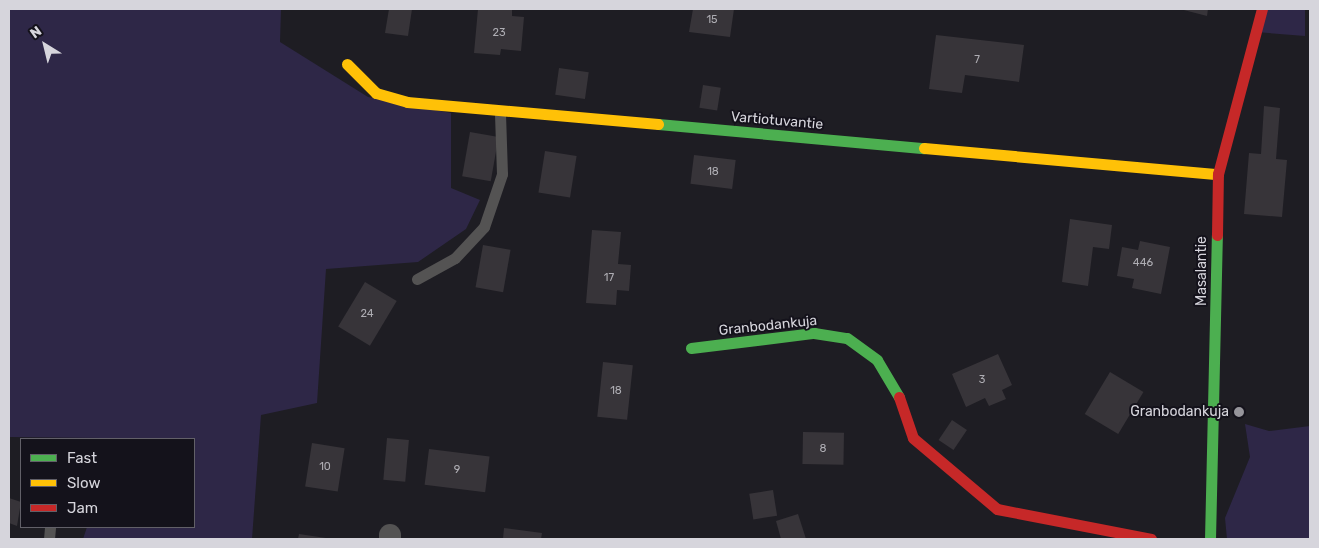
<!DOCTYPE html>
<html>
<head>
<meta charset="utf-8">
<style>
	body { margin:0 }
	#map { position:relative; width:1319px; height:548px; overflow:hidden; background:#1e1d23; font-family:Rubik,sans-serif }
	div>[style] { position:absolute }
	.green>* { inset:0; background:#2e2747 }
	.building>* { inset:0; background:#373439; transform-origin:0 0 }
	.lane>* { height:11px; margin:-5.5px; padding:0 5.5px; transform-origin:5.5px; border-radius:5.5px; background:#545353 }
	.street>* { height:22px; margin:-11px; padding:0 11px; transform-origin:11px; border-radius:11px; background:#545353 }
	.fast>* { height:11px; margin:-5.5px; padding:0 5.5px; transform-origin:5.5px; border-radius:5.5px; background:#4caf50 }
	.slow>* { height:11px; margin:-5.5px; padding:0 5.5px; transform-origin:5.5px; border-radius:5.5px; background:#ffc107 }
	.jam>* { height:11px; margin:-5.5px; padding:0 5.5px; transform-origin:5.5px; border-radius:5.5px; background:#c62828 }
	.dots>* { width:14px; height:14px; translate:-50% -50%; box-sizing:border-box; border:2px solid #14121b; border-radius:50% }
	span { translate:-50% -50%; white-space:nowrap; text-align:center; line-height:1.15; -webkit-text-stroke:4px #14121b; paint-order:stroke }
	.number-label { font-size:11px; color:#aeadb3 }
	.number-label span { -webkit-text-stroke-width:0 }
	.street-label { font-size:14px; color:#d6d5dc }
	.poi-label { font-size:14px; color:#d6d5dc }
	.right { translate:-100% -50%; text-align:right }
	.frame { position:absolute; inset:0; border:10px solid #d6d5dc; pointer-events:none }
	.legend { position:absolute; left:20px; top:438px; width:175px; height:90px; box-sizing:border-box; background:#14121b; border:1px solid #626068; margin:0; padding:6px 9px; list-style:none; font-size:15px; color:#d6d5dc }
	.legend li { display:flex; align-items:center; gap:10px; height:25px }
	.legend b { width:25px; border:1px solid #626068 }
	.north { position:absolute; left:20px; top:20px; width:50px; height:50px; -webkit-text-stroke:4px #14121b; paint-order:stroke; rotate:324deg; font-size:14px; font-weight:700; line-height:20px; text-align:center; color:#d6d5dc }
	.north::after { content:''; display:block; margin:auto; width:18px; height:22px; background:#d6d5dc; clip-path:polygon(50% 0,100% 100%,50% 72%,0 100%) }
</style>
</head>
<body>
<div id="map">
	<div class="green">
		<div style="clip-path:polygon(9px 9px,281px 9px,280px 42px,368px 97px,451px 113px,451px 188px,480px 200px,466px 229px,418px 262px,326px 269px,317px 403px,261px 415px,252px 539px,83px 539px,87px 527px,194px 527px,194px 439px,9px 437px)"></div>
		<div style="clip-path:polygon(1262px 9px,1305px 9px,1305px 36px,1256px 32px)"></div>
		<div style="clip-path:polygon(1245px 424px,1269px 431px,1310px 426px,1310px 539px,1227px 539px,1225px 518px,1250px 457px)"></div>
	</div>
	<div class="building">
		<div style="clip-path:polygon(389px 9px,412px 9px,408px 36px,385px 33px)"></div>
		<div style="clip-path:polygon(478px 9px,512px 9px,512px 16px,524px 17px,521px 51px,501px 49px,500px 55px,474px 53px)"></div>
		<div style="clip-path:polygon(693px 9px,734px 9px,730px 37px,689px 32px)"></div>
		<div style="clip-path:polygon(1180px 9px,1208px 9px,1207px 16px)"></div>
		<div style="clip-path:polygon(936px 35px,1024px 45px,1019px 82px,965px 75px,962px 93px,929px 89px)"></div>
		<div style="left:559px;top:68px;width:30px;height:27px;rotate:8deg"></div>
		<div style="left:703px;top:85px;width:18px;height:23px;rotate:9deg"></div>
		<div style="clip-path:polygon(1264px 106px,1280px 108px,1276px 159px,1287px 160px,1282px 217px,1244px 214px,1249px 153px,1261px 154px)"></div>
		<div style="left:470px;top:132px;width:29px;height:45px;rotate:10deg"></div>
		<div style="left:545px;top:151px;width:32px;height:42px;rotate:9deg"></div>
		<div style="left:694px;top:155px;width:42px;height:29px;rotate:7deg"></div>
		<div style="clip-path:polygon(1070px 219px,1112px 225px,1109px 249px,1093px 247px,1088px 286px,1062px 282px)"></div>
		<div style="clip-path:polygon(592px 230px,621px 232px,618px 264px,631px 265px,629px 291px,617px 290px,616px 305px,586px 303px)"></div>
		<div style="clip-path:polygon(1140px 241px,1170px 247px,1161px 294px,1132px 288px,1134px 279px,1117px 276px,1122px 247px,1138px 250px)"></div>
		<div style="left:483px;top:245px;width:28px;height:43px;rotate:10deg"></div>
		<div style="left:365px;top:282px;width:37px;height:52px;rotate:31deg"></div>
		<div style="clip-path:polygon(998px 354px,1012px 385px,1002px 390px,1006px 399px,989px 406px,985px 398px,966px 407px,952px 374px)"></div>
		<div style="left:603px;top:362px;width:30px;height:55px;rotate:6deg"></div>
		<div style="left:1110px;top:372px;width:39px;height:49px;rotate:31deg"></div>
		<div style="left:952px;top:420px;width:18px;height:24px;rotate:34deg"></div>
		<div style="left:803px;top:432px;width:41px;height:32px;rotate:1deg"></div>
		<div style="left:387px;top:438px;width:22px;height:42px;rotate:5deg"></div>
		<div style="left:312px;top:443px;width:33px;height:44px;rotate:9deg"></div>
		<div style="left:429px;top:449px;width:61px;height:36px;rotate:7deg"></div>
		<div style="left:773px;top:490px;width:26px;height:24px;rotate:81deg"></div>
		<div style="clip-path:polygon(9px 498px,21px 502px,17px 526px,9px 523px)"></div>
		<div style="clip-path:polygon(798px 514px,806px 539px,781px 539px,776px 521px)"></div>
		<div style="clip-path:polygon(504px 528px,542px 533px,541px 539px,503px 539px)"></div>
		<div style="clip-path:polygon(299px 534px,326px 538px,326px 539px,298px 539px)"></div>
	</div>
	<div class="lane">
		<div style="left:417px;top:279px;width:43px;rotate:-28.9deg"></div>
		<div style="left:455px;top:258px;width:42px;rotate:-46.9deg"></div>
		<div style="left:484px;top:227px;width:56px;rotate:-71.2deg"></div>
		<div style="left:502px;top:174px;width:61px;rotate:-91.9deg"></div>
		<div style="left:49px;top:539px;width:12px;rotate:-85deg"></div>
	</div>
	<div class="street">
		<div style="left:390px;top:539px;width:4px;rotate:-90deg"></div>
	</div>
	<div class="fast">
		<div style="left:658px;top:124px;width:267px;rotate:5.2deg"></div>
		<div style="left:691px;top:348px;width:124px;rotate:-7deg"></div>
		<div style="left:814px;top:333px;width:33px;rotate:9deg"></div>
		<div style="left:847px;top:338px;width:37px;rotate:36deg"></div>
		<div style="left:877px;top:360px;width:43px;rotate:59.3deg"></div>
		<div style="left:1210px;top:539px;width:304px;rotate:-88.7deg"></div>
	</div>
	<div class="slow">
		<div style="left:347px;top:64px;width:41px;rotate:45deg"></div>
		<div style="left:376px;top:93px;width:32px;rotate:16deg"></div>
		<div style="left:407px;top:102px;width:252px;rotate:5deg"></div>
		<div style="left:924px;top:148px;width:295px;rotate:5.1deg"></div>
	</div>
	<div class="jam">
		<div style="left:1217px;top:235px;width:61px;rotate:-89.1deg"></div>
		<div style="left:1218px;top:174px;width:171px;rotate:-75.1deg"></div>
		<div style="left:899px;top:397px;width:43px;rotate:71.1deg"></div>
		<div style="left:913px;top:438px;width:110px;rotate:40.2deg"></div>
		<div style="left:997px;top:509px;width:157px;rotate:11deg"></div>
	</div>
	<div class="dots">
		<div style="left:1239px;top:412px;background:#96959b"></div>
	</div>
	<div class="number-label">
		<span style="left:712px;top:20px">15</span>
		<span style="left:499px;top:33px">23</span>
		<span style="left:977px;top:60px">7</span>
		<span style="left:713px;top:172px">18</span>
		<span style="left:1143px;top:263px">446</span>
		<span style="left:609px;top:278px">17</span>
		<span style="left:367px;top:314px">24</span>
		<span style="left:982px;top:380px">3</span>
		<span style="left:616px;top:391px">18</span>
		<span style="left:823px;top:449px">8</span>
		<span style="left:325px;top:467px">10</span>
		<span style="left:457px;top:470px">9</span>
	</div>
	<div class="street-label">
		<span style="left:777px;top:121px;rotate:5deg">Vartiotuvantie</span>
		<span style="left:1202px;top:271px;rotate:-90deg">Masalantie</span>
		<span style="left:768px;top:326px;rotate:-6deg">Granbodankuja</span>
	</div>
	<div class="poi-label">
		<span class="right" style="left:1229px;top:412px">Granbodankuja</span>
	</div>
	<div class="frame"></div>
	<ul class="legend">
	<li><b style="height:6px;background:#4caf50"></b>Fast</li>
	<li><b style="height:6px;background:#ffc107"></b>Slow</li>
	<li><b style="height:6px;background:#c62828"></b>Jam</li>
	</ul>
	<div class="north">N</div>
</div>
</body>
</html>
